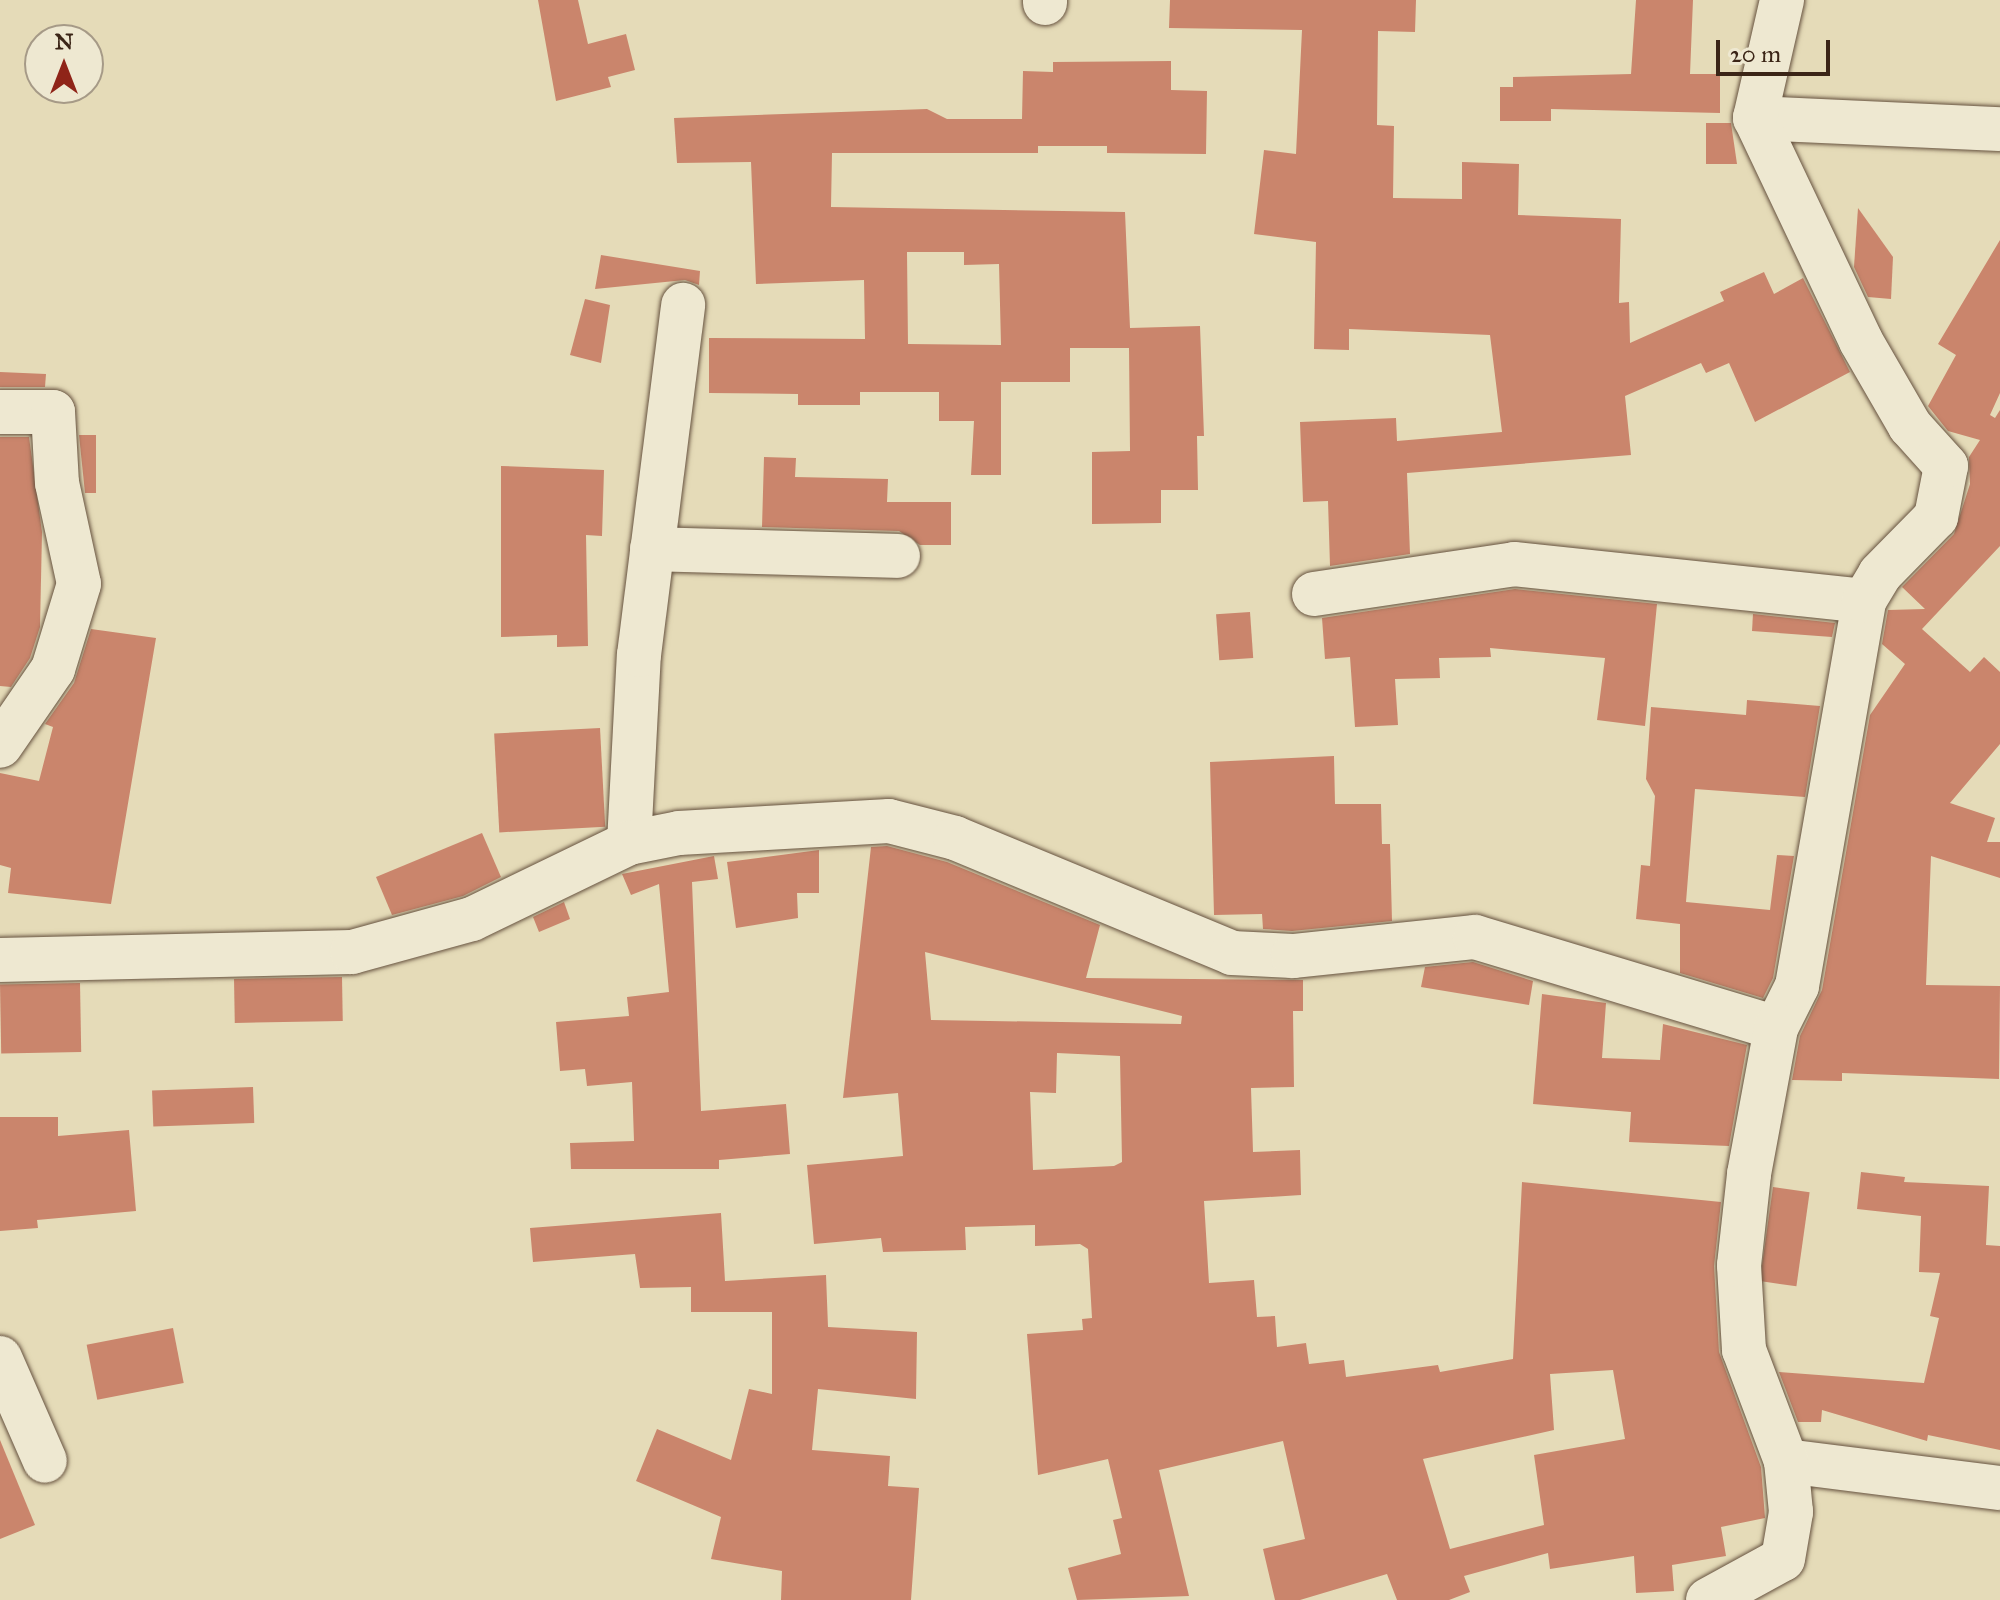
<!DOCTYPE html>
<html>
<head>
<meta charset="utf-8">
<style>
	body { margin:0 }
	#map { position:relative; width:2000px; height:1600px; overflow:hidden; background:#e5dbb8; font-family:"IM FELL Great Primer",serif }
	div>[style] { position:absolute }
	.building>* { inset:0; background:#ca856c; transform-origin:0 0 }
	.roads { filter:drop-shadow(0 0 2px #66523f) drop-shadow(0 0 2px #66523f) }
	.minor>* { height:44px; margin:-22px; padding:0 22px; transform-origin:22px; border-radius:22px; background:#eee8d1 }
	span { translate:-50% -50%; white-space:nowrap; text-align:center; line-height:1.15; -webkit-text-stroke:8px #eee8d1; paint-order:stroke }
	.north { position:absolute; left:24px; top:24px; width:80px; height:80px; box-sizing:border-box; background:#eee8d1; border:2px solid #a69a87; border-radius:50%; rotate:0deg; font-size:22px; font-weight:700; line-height:32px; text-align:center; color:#3b2517 }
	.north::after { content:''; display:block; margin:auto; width:28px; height:36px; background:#8f2418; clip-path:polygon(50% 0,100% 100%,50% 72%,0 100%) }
	.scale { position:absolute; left:1716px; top:40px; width:114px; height:36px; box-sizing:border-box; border:4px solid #3b2517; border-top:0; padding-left:10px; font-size:24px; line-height:28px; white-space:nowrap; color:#3b2517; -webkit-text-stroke:6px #eee8d1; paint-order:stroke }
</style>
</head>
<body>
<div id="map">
	<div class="building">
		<div style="clip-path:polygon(538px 0,578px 0,588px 44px,626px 34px,635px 70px,608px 77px,611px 87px,556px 101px)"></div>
		<div style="clip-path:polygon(1170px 0,1416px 0,1415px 32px,1378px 31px,1377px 125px,1394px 126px,1393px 198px,1462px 199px,1462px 162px,1519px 164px,1518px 215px,1621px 219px,1619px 303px,1629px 302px,1630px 343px,1724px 301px,1720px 292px,1764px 272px,1774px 294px,1803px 278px,1850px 372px,1755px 422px,1729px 363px,1706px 373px,1701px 363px,1625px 396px,1631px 455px,1407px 473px,1410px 554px,1330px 566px,1328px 501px,1303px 502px,1300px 422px,1396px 418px,1397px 441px,1502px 432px,1490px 335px,1349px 329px,1349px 350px,1314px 349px,1316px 242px,1254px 234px,1264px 150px,1296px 154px,1302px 30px,1169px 28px)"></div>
		<div style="clip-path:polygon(1636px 0,1693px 0,1690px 74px,1720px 74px,1720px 113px,1551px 109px,1551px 121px,1500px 121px,1500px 87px,1513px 87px,1513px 77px,1631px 74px)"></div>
		<div style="clip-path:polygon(evenodd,1171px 61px,1171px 90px,1207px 91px,1206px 154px,1107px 153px,1107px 146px,1038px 146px,1038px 153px,832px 153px,831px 207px,1125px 212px,1130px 328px,1200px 326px,1204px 436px,1197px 436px,1198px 490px,1161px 490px,1161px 523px,1092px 524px,1092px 452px,1130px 451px,1129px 348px,1070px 348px,1070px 382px,1001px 382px,1001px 475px,971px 475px,974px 421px,939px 421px,939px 392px,860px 392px,860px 405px,798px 405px,798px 394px,709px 393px,709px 338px,865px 339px,864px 280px,756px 284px,751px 162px,677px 163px,674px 118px,927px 109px,947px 119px,1022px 119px,1023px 71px,1053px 72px,1053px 62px,1171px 61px,907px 252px,964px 252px,964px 265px,999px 264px,1001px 345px,908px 344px,907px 252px)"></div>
		<div style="clip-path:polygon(1706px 123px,1731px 123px,1737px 164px,1706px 164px)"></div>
		<div style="clip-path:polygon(1858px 208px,1893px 257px,1891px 299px,1868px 297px,1854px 267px)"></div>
		<div style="clip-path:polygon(2000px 240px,2000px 393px,1990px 415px,1995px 418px,2000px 410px,2000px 546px,1922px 629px,1970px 672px,1984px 657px,2000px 672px,2000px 744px,1950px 803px,1995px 818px,1987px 842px,2000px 842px,2000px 878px,1931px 856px,1926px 985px,2000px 986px,1999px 1079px,1842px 1073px,1842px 1081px,1792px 1080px,1800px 1036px,1822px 990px,1870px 715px,1905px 664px,1882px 644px,1888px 610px,1925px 609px,1902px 587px,1954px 534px,1970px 484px,1969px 457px,1980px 440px,1948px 431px,1928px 406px,1956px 355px,1938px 344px)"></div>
		<div style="clip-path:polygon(601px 255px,700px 271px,699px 285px,685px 280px,595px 289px)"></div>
		<div style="clip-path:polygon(585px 299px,610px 305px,601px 363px,570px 355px)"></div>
		<div style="clip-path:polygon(0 372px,46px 374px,45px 387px,0 387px)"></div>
		<div style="clip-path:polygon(79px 435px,96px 435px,96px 493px,85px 493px)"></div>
		<div style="clip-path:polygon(0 437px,29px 437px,42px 532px,40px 627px,30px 658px,11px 687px,0 686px)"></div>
		<div style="clip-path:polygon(764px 457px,796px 458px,795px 477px,888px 479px,887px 502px,951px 502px,951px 545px,920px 545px,899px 531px,762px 527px)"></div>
		<div style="clip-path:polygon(501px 466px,604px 470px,602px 536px,586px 535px,588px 646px,557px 647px,557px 635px,501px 637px)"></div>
		<div style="clip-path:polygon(1515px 589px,1657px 604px,1645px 726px,1597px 720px,1605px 658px,1490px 648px,1491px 657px,1439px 658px,1440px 678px,1395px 679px,1398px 725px,1355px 727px,1350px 657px,1325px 659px,1322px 618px)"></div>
		<div style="left:1250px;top:612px;width:46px;height:34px;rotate:86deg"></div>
		<div style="clip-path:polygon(1753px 614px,1835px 623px,1832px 637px,1752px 631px)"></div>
		<div style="clip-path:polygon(91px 629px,156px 638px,111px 904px,8px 893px,11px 868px,0 865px,0 773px,39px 781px,53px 727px,45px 724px,74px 683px)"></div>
		<div style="clip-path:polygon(1747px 700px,1820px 706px,1805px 797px,1695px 789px,1686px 902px,1770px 910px,1777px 855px,1794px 856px,1773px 978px,1763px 998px,1680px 973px,1680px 924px,1636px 919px,1641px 865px,1650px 866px,1655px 796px,1646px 779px,1651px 707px,1746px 715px)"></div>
		<div style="left:600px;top:728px;width:99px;height:106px;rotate:87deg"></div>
		<div style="clip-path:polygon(1334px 756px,1335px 804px,1381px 804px,1382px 844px,1390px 844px,1392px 921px,1292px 931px,1263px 929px,1262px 914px,1214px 915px,1210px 762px)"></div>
		<div style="clip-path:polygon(482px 833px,501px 877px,463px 896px,392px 915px,376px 877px)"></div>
		<div style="clip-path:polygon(evenodd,887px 846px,947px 862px,1100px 925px,1086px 978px,1303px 980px,1303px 1011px,1293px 1011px,1294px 1087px,1251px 1088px,1253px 1152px,1300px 1150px,1301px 1195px,1204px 1201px,1209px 1283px,1254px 1280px,1257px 1317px,1275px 1316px,1277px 1347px,1306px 1343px,1309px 1364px,1344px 1360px,1346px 1377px,1438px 1365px,1440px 1372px,1513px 1359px,1522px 1182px,1721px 1202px,1714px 1266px,1719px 1352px,1761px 1467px,1765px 1518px,1721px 1527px,1726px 1556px,1672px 1565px,1674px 1591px,1636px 1593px,1634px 1556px,1550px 1569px,1548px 1553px,1464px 1576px,1470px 1592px,1449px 1600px,1397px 1600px,1387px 1574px,1300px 1600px,1275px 1600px,1263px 1549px,1305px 1539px,1283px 1441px,1159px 1470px,1189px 1596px,1077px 1600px,1068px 1568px,1121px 1554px,1113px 1520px,1122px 1518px,1108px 1459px,1038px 1475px,1027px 1334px,1083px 1330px,1082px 1319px,1092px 1318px,1088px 1249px,1080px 1244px,1035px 1246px,1035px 1225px,965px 1227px,966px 1250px,883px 1252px,881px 1238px,814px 1244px,807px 1165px,903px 1156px,898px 1093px,843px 1098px,871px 847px,887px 846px,925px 952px,1182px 1016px,1181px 1024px,931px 1020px,925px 952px,887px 846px,1057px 1053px,1120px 1056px,1122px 1162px,1114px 1166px,1033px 1170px,1030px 1092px,1056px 1093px,1057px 1053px,887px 846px,1613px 1370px,1625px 1439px,1534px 1455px,1544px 1525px,1450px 1549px,1423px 1459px,1554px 1430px,1550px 1374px,1613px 1370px)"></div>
		<div style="clip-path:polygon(819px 850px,819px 893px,797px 893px,798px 918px,736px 928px,727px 862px)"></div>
		<div style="clip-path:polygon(714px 856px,718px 879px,692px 882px,701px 1111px,786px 1104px,790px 1154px,719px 1160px,719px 1169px,571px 1169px,570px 1143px,634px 1141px,632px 1082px,587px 1086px,585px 1069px,560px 1071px,556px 1022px,629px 1016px,627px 997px,669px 992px,659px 884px,631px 895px,622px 874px)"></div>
		<div style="clip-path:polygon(564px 902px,570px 919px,539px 932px,533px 917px)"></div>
		<div style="clip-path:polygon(1473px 962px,1533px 981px,1529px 1005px,1421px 987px,1425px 967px)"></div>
		<div style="left:342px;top:977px;width:44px;height:108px;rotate:89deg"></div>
		<div style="left:80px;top:983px;width:69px;height:80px;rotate:89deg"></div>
		<div style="clip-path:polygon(1542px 994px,1606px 1003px,1602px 1058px,1660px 1060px,1663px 1024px,1747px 1045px,1729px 1146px,1629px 1142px,1631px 1112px,1533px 1104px)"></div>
		<div style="left:253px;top:1087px;width:36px;height:101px;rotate:88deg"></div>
		<div style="clip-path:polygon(0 1117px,58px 1117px,58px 1136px,129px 1130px,136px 1211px,37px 1220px,38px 1228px,0 1231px)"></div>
		<div style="clip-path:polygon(1861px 1172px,1905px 1177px,1904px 1182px,1989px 1186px,1986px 1245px,2000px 1246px,2000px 1450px,1928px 1435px,1927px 1441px,1822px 1410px,1821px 1422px,1798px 1422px,1779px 1372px,1924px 1383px,1939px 1318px,1930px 1316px,1940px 1273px,1919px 1272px,1921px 1216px,1857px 1209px)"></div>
		<div style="left:1773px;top:1187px;width:37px;height:95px;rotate:8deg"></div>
		<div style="clip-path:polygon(721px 1213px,725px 1281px,826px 1275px,828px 1327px,917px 1332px,916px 1399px,818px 1389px,812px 1450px,890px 1456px,888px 1486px,919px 1488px,911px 1600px,781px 1600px,782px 1571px,711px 1559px,721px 1517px,636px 1481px,657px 1429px,731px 1460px,749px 1389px,772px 1394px,772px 1312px,691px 1312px,691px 1287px,640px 1288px,635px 1254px,533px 1262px,530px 1228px)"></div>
		<div style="left:173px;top:1328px;width:56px;height:88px;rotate:79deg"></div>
		<div style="clip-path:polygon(0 1440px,35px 1525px,0 1539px)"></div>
	</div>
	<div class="roads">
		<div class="minor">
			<div style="left:1045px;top:0;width:3px;rotate:90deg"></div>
			<div style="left:1755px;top:118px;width:245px;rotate:2.6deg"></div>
			<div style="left:0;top:412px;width:53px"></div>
			<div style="left:53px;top:412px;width:71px;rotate:86.8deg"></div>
			<div style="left:57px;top:483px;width:103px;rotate:77.7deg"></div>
			<div style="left:79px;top:584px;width:89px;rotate:107deg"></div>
			<div style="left:53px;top:669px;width:93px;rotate:124.5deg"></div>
			<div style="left:652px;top:549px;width:246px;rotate:1.6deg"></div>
			<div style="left:1314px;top:594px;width:202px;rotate:-8.5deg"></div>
			<div style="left:1514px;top:564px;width:352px;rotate:6deg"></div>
			<div style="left:629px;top:843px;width:188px;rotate:-87deg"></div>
			<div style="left:639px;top:655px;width:353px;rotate:-82.8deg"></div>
			<div style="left:0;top:960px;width:352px;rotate:-1.3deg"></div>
			<div style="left:352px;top:952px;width:124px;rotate:-15.4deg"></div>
			<div style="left:472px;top:919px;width:174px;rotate:-25.8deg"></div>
			<div style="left:629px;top:843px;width:51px;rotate:-11.3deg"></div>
			<div style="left:679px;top:833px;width:210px;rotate:-3.3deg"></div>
			<div style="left:889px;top:821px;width:68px;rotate:14.4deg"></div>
			<div style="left:955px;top:838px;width:300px;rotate:22.5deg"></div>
			<div style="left:1232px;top:953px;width:61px;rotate:2.8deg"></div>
			<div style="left:1293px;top:956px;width:183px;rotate:-6deg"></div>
			<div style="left:1475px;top:937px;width:314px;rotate:16.8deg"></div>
			<div style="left:0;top:1358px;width:112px;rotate:66.4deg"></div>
			<div style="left:1786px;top:1461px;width:216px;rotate:7.2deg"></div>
			<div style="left:1708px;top:1600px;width:85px;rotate:-28.7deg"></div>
			<div style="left:1783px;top:1559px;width:48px;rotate:-80.3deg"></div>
			<div style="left:1791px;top:1512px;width:51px;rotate:-95.6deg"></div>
			<div style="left:1786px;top:1461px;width:119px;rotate:-110.7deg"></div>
			<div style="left:1744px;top:1350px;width:85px;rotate:-93.4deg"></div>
			<div style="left:1739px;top:1265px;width:92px;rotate:-83.7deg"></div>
			<div style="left:1749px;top:1174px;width:148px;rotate:-79.5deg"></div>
			<div style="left:1776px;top:1028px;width:47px;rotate:-63.4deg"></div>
			<div style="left:1797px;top:986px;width:391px;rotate:-80.1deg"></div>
			<div style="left:1864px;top:601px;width:31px;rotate:-59deg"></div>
			<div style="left:1880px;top:574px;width:80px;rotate:-45.5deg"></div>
			<div style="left:1936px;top:517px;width:52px;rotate:-78.9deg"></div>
			<div style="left:1946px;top:466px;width:54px;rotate:-132deg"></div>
			<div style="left:1910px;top:426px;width:98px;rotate:-120deg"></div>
			<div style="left:1861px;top:341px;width:247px;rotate:-115.4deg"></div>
			<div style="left:1755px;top:118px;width:121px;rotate:-77.1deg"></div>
		</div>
	</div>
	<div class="north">N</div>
	<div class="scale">20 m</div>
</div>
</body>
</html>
